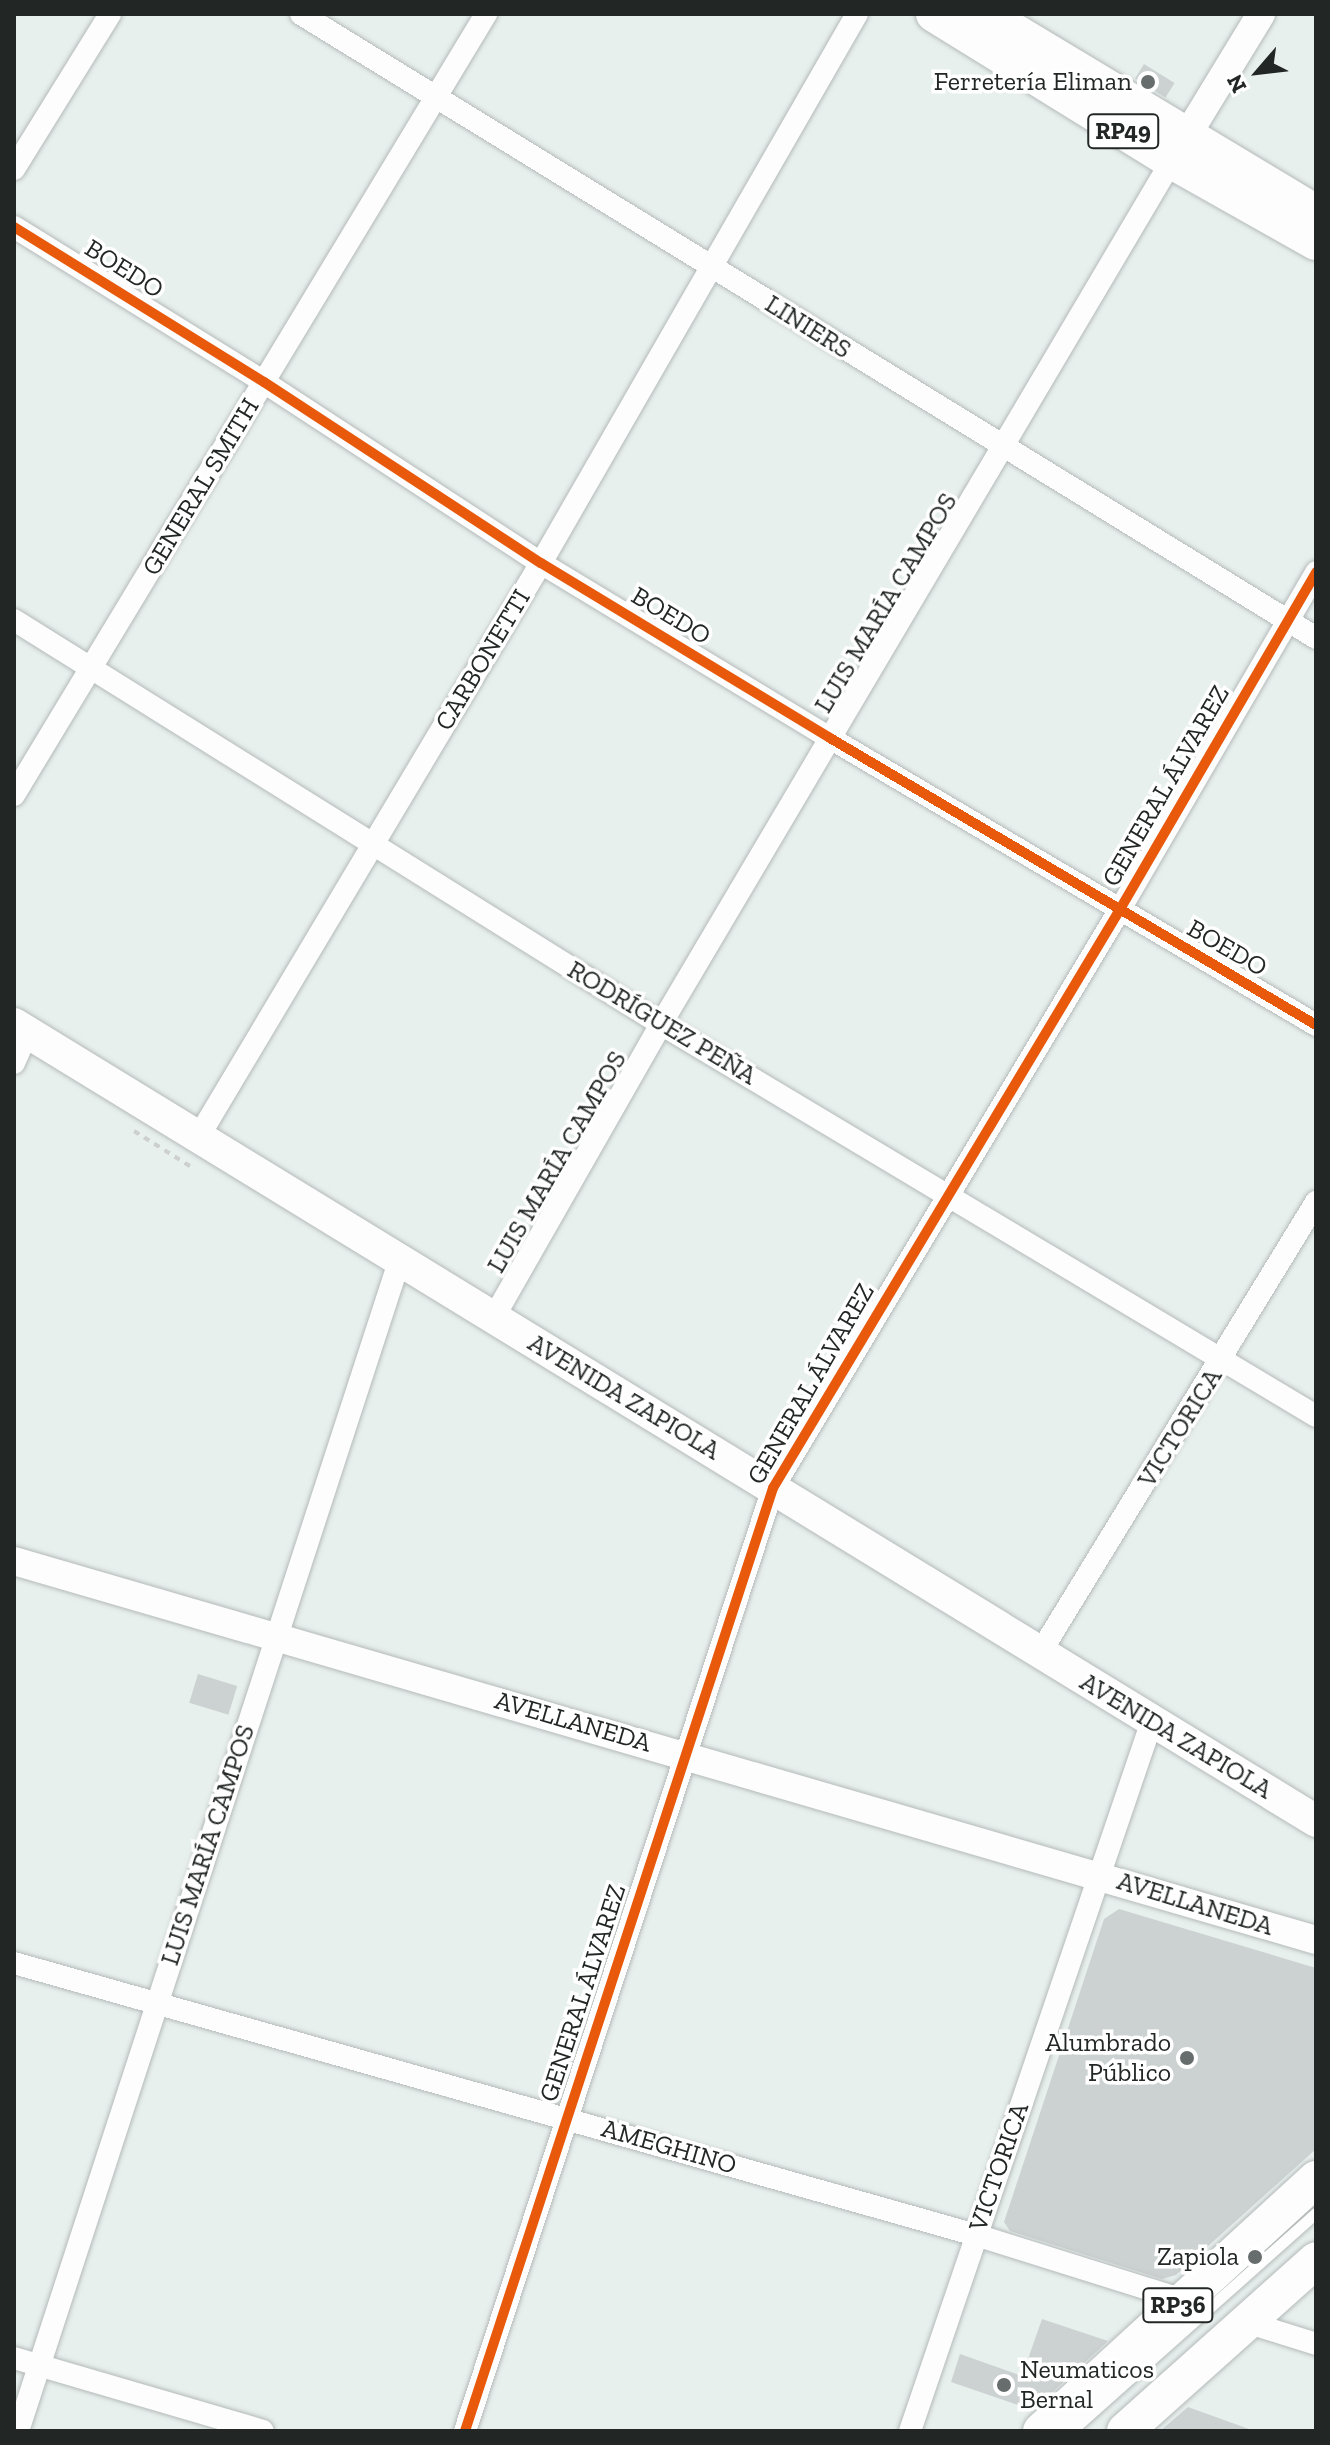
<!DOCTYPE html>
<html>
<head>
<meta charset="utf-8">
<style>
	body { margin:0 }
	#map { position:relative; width:1330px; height:2445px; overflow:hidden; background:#e8f0ee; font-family:"Zilla Slab",serif }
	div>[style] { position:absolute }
	.building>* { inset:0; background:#ccd2d1; transform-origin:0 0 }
	.path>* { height:4px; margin-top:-2px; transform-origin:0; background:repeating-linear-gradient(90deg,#cdd0cf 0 6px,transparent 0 12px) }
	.roads { filter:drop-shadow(0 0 2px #b4bab9) drop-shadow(0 0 2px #b4bab9) }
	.service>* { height:11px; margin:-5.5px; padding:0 5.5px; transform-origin:5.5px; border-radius:5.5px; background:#fcfdfc }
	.minor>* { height:22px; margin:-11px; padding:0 11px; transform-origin:11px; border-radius:11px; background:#fcfdfc }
	.tertiary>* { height:28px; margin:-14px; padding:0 14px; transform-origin:14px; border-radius:14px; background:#fcfdfc }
	.secondary>* { height:32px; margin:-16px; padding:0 16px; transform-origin:16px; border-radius:16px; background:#fcfdfc }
	.primary>* { height:36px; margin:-18px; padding:0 18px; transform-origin:18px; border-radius:18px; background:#fcfdfc }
	.cycleway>* { height:10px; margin:-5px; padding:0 5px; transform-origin:5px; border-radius:5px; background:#e8590c }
	.dots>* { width:22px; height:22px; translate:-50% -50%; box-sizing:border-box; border:4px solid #fff; border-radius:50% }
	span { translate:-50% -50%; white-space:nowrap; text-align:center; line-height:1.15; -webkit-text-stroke:7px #fff; paint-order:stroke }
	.shield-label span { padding:2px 6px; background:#fff; border:2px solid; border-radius:6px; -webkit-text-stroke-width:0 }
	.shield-label { font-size:24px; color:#222726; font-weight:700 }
	.poi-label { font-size:26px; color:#222726 }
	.right { translate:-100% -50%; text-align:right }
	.left { translate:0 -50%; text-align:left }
	.street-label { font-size:26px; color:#222726 }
	.frame { position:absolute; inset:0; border:16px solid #222726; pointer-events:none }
	.north { position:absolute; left:1218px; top:32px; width:80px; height:80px; -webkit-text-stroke:6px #fff; paint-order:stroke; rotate:242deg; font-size:22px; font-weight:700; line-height:32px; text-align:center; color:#222726 }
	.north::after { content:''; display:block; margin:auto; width:28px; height:36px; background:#222726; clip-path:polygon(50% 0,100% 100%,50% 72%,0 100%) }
</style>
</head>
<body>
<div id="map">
	<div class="building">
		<div style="left:1144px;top:64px;width:36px;height:17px;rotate:32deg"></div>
		<div style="left:198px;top:1674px;width:41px;height:30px;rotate:17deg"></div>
		<div style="clip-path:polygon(1119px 1909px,1316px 1968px,1316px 2149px,1176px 2275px,1162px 2279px,1010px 2231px,1004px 2222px,1104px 1919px)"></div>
		<div style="clip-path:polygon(1042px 2319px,1108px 2341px,1033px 2410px,951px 2382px,960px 2354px,1022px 2376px)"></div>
		<div style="clip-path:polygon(1188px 2407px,1249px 2429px,1249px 2431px,1160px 2431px)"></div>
	</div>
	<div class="path">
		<div style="left:134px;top:1131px;width:70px;rotate:32.1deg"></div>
	</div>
	<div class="roads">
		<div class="service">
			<div style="left:1071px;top:2431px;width:328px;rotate:-41.7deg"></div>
		</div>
		<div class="minor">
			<div style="left:301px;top:14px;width:1191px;rotate:31.58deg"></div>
			<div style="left:14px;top:169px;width:182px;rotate:-58.2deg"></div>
			<div style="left:14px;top:227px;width:294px;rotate:31.8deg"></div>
			<div style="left:264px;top:382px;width:331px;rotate:33.2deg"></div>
			<div style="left:541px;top:563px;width:338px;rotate:31.2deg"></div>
			<div style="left:830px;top:738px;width:564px;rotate:30.56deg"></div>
			<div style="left:14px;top:620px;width:763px;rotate:31.98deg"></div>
			<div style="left:661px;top:1024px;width:763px;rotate:30.9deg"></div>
			<div style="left:14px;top:795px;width:913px;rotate:-58.85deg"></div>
			<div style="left:14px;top:1063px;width:34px;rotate:-66deg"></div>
			<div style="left:199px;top:1136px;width:667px;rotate:-59.17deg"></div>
			<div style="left:541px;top:563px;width:633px;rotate:-60.08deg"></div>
			<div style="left:494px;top:1317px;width:337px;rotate:-60.3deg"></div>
			<div style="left:661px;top:1024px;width:1013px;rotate:-59.39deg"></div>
			<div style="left:1040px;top:1653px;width:529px;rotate:-58.53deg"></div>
			<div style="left:14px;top:1963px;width:1000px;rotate:15.79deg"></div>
			<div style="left:976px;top:2235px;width:217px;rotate:17.4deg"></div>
			<div style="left:1246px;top:2322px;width:73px;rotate:17.4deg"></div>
			<div style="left:14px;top:2358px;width:259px;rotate:16.3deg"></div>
			<div style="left:18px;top:2431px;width:1233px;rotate:-71.95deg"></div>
			<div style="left:465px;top:2431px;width:992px;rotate:-71.91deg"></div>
			<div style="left:773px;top:1488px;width:673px;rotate:-59.05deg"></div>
			<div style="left:1119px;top:911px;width:392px;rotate:-59.8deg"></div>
			<div style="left:910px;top:2431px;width:750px;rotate:-71.18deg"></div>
		</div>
		<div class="tertiary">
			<div style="left:1186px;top:137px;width:144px;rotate:-58.6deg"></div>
			<div style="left:14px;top:1561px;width:1356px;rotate:16.23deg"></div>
		</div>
		<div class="secondary">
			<div style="left:14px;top:1024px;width:1527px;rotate:31.47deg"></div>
		</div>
		<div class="primary">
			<div style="left:934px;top:14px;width:280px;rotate:31.7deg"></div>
			<div style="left:1172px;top:161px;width:165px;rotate:29.4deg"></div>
			<div style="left:985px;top:14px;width:386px;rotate:31deg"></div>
			<div style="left:1041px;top:2431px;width:373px;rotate:-42.5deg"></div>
			<div style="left:1125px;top:2431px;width:256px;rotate:-41.8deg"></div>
		</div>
	</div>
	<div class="cycleway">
		<div style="left:14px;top:227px;width:294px;rotate:31.8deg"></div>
		<div style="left:264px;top:382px;width:331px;rotate:33.2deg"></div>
		<div style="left:541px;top:563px;width:338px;rotate:31.2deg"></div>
		<div style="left:830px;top:738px;width:564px;rotate:30.56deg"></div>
		<div style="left:465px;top:2431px;width:992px;rotate:-71.91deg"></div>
		<div style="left:773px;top:1488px;width:673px;rotate:-59.05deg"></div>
		<div style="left:1119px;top:911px;width:392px;rotate:-59.8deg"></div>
	</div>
	<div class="dots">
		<div style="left:1148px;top:82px;background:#676d6c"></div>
		<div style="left:1187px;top:2058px;background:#676d6c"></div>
		<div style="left:1255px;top:2257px;background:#676d6c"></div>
		<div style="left:1004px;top:2385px;background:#676d6c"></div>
	</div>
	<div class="shield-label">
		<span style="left:1123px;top:131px">RP49</span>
		<span style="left:1178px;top:2305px">RP36</span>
	</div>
	<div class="poi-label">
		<span class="right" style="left:1132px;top:82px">Ferretería Eliman</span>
		<span class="right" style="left:1171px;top:2058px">Alumbrado<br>Público</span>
		<span class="right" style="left:1239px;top:2257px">Zapiola</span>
		<span class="left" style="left:1020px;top:2385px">Neumaticos<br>Bernal</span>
	</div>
	<div class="street-label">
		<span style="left:124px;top:269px;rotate:32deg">BOEDO</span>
		<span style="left:808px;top:327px;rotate:32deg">LINIERS</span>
		<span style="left:201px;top:487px;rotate:-59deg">GENERAL SMITH</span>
		<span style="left:886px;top:603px;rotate:-59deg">LUIS MARÍA CAMPOS</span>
		<span style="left:671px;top:616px;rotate:31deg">BOEDO</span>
		<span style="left:483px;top:660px;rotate:-59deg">CARBONETTI</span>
		<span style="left:1166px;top:786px;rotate:-60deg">GENERAL ÁLVAREZ</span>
		<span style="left:1227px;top:948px;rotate:30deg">BOEDO</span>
		<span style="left:662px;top:1023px;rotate:31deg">RODRÍGUEZ PEÑA</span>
		<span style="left:557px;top:1162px;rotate:-60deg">LUIS MARÍA CAMPOS</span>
		<span style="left:811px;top:1384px;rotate:-60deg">GENERAL ÁLVAREZ</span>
		<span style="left:624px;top:1397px;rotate:31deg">AVENIDA ZAPIOLA</span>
		<span style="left:1180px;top:1428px;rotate:-58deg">VICTORICA</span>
		<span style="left:573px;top:1722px;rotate:16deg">AVELLANEDA</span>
		<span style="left:1176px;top:1736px;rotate:31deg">AVENIDA ZAPIOLA</span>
		<span style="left:208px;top:1845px;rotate:-72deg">LUIS MARÍA CAMPOS</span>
		<span style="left:1195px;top:1904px;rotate:17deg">AVELLANEDA</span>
		<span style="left:583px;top:1993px;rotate:-72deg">GENERAL ÁLVAREZ</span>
		<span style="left:669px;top:2147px;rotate:16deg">AMEGHINO</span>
		<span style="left:999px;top:2167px;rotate:-71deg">VICTORICA</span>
	</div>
	<div class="frame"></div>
	<div class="north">N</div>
</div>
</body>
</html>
